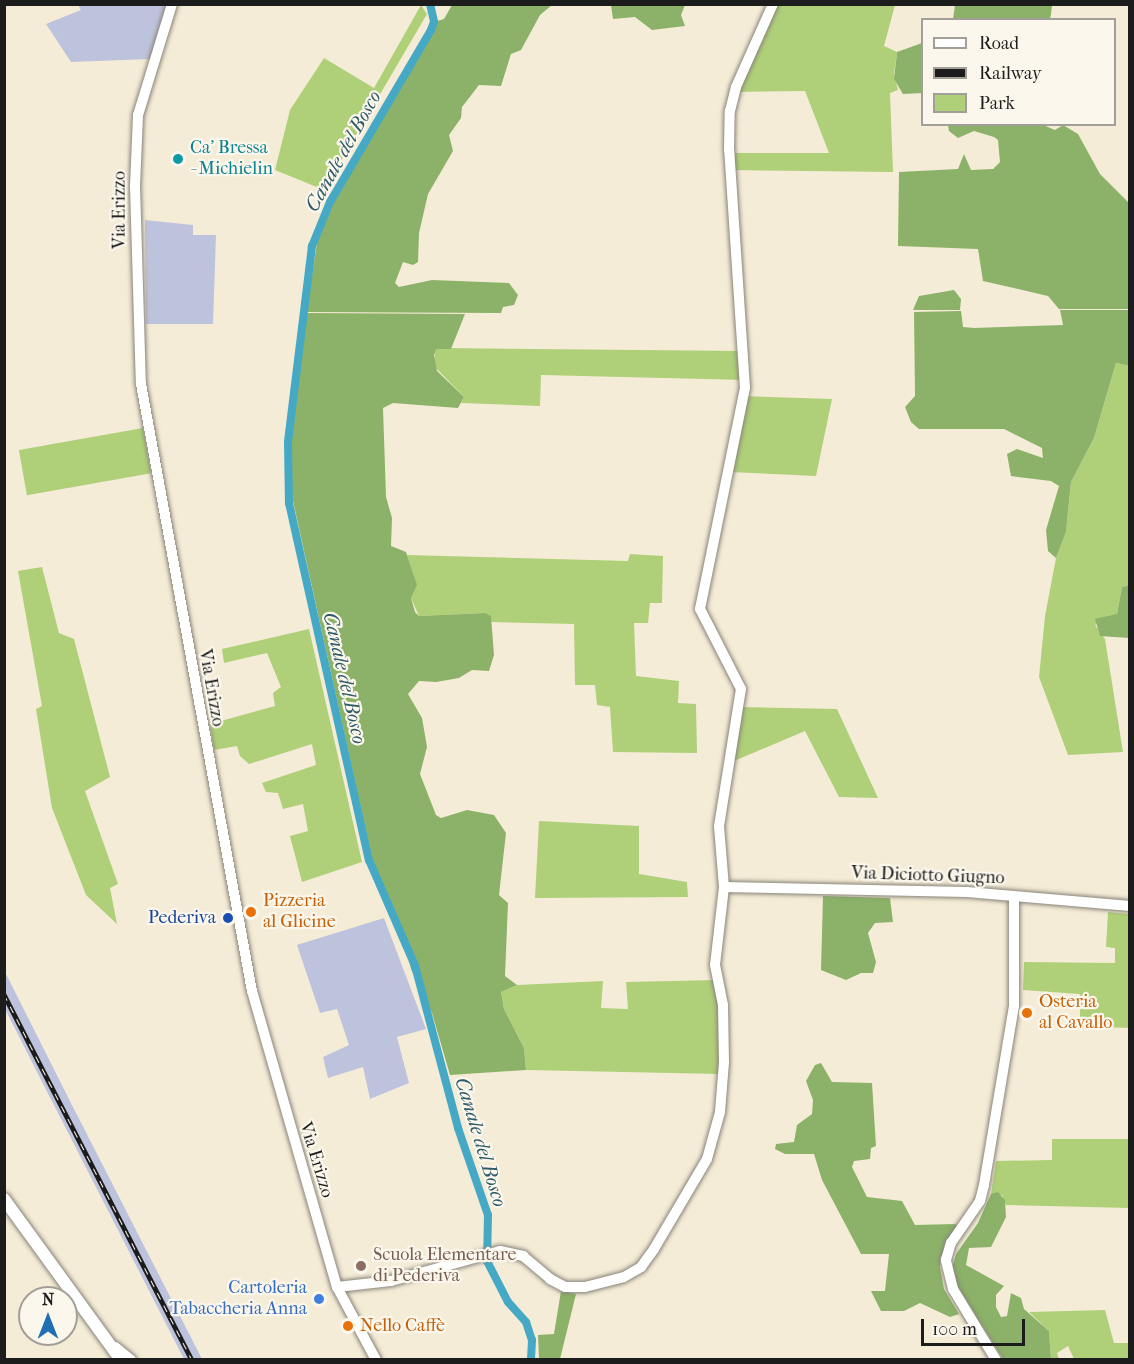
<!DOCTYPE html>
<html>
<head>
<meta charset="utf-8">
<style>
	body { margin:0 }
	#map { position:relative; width:1134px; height:1364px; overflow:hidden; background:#f5ecd7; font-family:"IM FELL French Canon",serif }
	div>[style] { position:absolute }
	.industrial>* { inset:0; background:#bec3dd }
	.green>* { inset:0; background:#afd078; transform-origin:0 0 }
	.forest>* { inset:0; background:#8bb268 }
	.canal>* { height:8px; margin:-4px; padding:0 4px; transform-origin:4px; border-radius:4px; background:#45a9c5 }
	.roads { filter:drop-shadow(0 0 2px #88847a) drop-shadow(0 0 2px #88847a) }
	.secondary>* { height:10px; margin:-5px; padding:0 5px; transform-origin:5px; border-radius:5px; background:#fff }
	.primary>* { height:12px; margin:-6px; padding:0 6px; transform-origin:6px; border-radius:6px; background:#fff }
	.rail>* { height:4.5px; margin-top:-2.25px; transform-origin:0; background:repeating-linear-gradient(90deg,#fbf7ec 0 7px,#1c1c1c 0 14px); box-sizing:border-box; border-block:2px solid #1c1c1c }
	.dots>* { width:16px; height:16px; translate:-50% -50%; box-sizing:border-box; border:3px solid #fbf7ec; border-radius:50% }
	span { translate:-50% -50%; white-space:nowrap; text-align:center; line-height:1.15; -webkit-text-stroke:4.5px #fbf7ec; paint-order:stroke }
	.culture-label { font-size:18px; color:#0d838f }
	.left { translate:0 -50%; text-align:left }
	.street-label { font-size:18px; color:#1c1c1c }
	.food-label { font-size:18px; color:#c56008 }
	.transit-label { font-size:18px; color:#164399 }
	.right { translate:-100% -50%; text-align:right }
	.education-label { font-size:18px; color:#785e54 }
	.shop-label { font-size:18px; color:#366cbe }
	.water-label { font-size:20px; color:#2e5b68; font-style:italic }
	.frame { position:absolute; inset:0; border:6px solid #1c1c1c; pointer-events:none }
	.legend { position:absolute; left:921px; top:18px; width:195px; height:108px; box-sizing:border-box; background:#fbf7ec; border:2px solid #a29f99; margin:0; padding:8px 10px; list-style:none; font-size:18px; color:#1c1c1c }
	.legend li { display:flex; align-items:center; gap:12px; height:30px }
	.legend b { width:30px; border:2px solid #a29f99 }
	.north { position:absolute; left:18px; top:1286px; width:60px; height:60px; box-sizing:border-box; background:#fbf7ec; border:2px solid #a29f99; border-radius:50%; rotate:0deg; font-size:16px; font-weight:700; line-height:24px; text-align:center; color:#1c1c1c }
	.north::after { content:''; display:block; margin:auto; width:21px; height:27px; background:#1f6fb2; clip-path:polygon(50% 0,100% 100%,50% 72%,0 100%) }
	.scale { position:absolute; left:921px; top:1319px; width:104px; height:27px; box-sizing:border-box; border:3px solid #1c1c1c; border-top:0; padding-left:8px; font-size:18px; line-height:21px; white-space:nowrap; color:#1c1c1c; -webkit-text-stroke:4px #fbf7ec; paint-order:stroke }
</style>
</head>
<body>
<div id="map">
	<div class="industrial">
		<div style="clip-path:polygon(78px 5px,170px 5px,150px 59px,71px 62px,46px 24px,81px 10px)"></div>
		<div style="clip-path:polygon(145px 220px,193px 225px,193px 235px,216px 235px,213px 324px,146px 324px)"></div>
		<div style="clip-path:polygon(384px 918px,426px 1029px,397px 1037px,409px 1083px,370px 1099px,363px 1067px,328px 1078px,323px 1057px,349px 1045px,337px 1009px,320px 1013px,297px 945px)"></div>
		<div style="clip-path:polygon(5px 972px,73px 1107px,202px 1359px,184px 1359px,39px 1076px,5px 1009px)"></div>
	</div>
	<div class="green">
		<div style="clip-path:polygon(421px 5px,427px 14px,324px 190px,275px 170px,290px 110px,324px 58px,374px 88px)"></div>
		<div style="clip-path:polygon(771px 5px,895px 5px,884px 46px,897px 52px,894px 74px,898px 90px,890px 93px,893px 172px,730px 170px,728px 153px,829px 153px,805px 91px,735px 92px)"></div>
		<div style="clip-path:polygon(440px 348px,743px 351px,746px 380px,541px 375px,540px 406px,461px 403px,464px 397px,434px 366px,435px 349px)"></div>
		<div style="clip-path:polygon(1116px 363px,1130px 366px,1129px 585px,1122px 587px,1117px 614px,1095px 625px,1105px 639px,1123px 752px,1068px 755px,1039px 677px,1045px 616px,1056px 558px,1066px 532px,1071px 482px,1094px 438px)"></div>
		<div style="clip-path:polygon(743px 396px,832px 399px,816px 476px,729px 472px)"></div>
		<div style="left:143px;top:428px;width:46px;height:126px;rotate:80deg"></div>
		<div style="clip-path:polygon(630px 554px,663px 556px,662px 603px,650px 603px,648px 623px,634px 623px,636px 676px,679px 681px,678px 703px,696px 704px,697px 753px,613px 752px,610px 707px,597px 705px,595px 685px,575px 685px,574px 624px,492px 622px,485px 613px,419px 616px,411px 598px,415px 580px,407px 555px,628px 561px)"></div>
		<div style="clip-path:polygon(42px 567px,59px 633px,74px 639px,110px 777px,85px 791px,118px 884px,110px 888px,117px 924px,86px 895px,52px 808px,36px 709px,42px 706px,18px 571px)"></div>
		<div style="clip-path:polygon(309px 629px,362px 862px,302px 882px,290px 836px,308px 831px,303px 804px,283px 809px,278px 793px,266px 792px,262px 783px,316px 765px,312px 744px,249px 764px,240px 756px,237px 746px,214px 750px,210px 724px,275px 706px,273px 693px,281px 687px,267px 653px,224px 663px,222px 649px)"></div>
		<div style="clip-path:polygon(737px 707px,837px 709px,878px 798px,839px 797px,805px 731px,727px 764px)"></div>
		<div style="clip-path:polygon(539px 821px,639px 826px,639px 874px,687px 882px,688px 897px,535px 898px)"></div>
		<div style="clip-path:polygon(1108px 912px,1129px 914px,1129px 1028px,1080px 1026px,1080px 994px,1023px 990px,1024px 962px,1115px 963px,1115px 948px,1106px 947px)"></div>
		<div style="clip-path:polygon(717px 980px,720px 1074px,526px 1070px,524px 1048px,504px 1009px,501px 992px,517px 985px,603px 981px,601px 1008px,628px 1009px,626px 982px)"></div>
		<div style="clip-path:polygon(1052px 1139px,1129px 1139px,1129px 1208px,1006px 1205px,1002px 1195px,991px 1194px,996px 1161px,1052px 1160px)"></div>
		<div style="clip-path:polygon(1105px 1310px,1114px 1343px,1129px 1343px,1129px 1359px,1074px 1359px,1068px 1346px,1057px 1353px,1059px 1359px,1051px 1359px,1049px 1331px,1029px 1312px)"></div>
	</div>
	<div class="forest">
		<div style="clip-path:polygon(452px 5px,552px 5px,540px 15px,521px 50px,511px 54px,501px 86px,479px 85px,462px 107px,461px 118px,449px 135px,453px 151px,428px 194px,419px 233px,418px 262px,413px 265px,403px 262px,395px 283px,399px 287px,432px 280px,509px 283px,518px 295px,514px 305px,503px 307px,501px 313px,306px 312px,318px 237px,326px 211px,434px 22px,444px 19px)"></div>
		<div style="clip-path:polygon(611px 5px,685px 5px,681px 15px,685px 26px,652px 30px,635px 17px,613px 19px)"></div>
		<div style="clip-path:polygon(955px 5px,1052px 5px,1051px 14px,1050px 19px,953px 19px)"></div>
		<div style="clip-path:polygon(922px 43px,922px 93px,903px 94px,894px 79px,897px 52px)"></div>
		<div style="clip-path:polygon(948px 125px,1043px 125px,1055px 130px,1063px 125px,1078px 134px,1100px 174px,1129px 203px,1129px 309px,1059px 309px,1048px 296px,983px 281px,978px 249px,898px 246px,899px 172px,958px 169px,964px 154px,971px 170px,993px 169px,1000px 162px,998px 140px,994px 137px,974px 131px,958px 138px,949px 131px)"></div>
		<div style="clip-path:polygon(954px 290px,961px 299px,960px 310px,913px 310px,919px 296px)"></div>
		<div style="clip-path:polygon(1060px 310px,1129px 310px,1130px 366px,1116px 363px,1094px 438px,1071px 482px,1066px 532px,1056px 558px,1048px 551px,1046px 530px,1059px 486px,1051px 481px,1011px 476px,1007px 454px,1017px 449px,1043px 458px,1042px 448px,1004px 429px,919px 429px,911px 422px,905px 407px,915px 396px,914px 312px,961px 311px,963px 327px,974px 328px,1063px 325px)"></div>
		<div style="clip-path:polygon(307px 313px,465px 314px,451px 349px,436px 349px,434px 355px,437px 371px,464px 397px,458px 408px,393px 403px,383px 408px,386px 497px,392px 518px,391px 546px,406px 552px,417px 585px,411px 598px,415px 612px,419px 616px,485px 613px,491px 616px,494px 655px,489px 671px,472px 670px,459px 678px,436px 682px,419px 681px,408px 694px,422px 718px,427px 747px,420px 774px,436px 815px,441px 818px,467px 810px,494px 815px,506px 833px,499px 895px,508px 903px,505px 976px,517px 985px,501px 992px,504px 1009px,524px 1048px,526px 1070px,450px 1075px,432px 1013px,411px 969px,399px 923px,374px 867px,291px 492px,292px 423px)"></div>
		<div style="clip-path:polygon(1129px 585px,1129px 638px,1100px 636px,1095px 619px,1117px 614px,1122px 587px)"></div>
		<div style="clip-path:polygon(823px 896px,890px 898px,893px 922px,875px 923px,868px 933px,876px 962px,873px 973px,861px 973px,846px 980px,821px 970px)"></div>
		<div style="clip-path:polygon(821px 1063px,832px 1082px,872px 1083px,876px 1146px,871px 1148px,870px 1159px,854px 1161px,852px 1167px,867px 1197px,902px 1201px,915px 1225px,955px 1224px,960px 1227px,941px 1257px,940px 1267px,944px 1289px,959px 1314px,950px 1317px,920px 1303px,904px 1311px,881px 1311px,871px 1291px,885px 1291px,889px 1254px,861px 1254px,822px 1180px,814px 1154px,785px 1154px,775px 1149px,776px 1144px,794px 1142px,797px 1125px,812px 1114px,813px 1100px,806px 1081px,815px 1065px)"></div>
		<div style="clip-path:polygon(998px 1192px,1005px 1200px,1006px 1217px,991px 1247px,969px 1248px,966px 1265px,1004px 1286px,996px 1295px,996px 1307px,1001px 1317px,1007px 1316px,1011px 1293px,1021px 1298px,1024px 1309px,1049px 1331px,1051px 1359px,1003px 1359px,956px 1284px,952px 1268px,956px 1254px,978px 1223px,991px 1194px)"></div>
		<div style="clip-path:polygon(561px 1291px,576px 1294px,560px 1359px,539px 1359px,538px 1335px,554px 1334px)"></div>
	</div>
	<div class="canal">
		<div style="left:430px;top:4px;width:18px;rotate:77deg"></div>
		<div style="left:434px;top:22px;width:9px;rotate:111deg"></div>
		<div style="left:431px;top:30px;width:199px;rotate:120.4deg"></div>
		<div style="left:330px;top:202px;width:48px;rotate:112.2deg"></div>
		<div style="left:312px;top:246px;width:197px;rotate:97deg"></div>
		<div style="left:288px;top:442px;width:61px;rotate:89.1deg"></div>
		<div style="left:289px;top:503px;width:366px;rotate:77.4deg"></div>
		<div style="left:369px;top:860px;width:116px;rotate:66.5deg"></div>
		<div style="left:415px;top:966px;width:168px;rotate:75.1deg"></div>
		<div style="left:458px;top:1128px;width:92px;rotate:71deg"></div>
		<div style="left:488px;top:1215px;width:46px;rotate:91.2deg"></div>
		<div style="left:487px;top:1261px;width:46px;rotate:62.9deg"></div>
		<div style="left:508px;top:1302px;width:27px;rotate:48deg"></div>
		<div style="left:526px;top:1322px;width:19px;rotate:72deg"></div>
		<div style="left:532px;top:1340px;width:20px;rotate:93deg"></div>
	</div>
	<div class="roads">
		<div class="secondary">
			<div style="left:172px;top:4px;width:116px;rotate:107deg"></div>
			<div style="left:138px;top:115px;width:71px;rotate:92.4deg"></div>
			<div style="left:135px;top:186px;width:198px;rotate:88.3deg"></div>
			<div style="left:141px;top:384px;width:617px;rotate:79.64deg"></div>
			<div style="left:252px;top:991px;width:308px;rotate:74deg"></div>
			<div style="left:337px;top:1287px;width:83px;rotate:61.9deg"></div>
			<div style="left:724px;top:887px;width:243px;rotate:1.2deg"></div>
			<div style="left:967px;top:892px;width:164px;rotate:4.9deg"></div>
			<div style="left:337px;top:1287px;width:54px;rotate:-6.3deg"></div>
			<div style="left:391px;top:1281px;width:113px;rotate:-15.4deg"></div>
			<div style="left:500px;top:1251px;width:24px;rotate:12deg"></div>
			<div style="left:523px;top:1256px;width:35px;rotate:40deg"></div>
			<div style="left:550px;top:1279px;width:17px;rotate:28deg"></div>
			<div style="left:565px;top:1287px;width:20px"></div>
			<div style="left:585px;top:1287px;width:40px;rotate:-14.4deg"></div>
			<div style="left:624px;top:1277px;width:20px;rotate:-30deg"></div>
			<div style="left:641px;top:1267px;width:22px;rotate:-54deg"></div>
			<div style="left:654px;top:1249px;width:104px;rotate:-59.5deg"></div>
			<div style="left:707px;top:1159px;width:49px;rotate:-74.5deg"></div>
			<div style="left:720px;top:1112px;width:50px;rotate:-85.4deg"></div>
			<div style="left:724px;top:1062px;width:57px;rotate:-91deg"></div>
			<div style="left:723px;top:1005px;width:41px;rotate:-101.3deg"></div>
			<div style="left:715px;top:965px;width:79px;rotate:-83.4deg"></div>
			<div style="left:724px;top:887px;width:61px;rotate:-94.7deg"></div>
			<div style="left:719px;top:826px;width:139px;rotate:-80.9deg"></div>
			<div style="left:741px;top:689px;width:90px;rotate:-117.1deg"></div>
			<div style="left:700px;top:609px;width:226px;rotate:-78.5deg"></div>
			<div style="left:745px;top:388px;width:239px;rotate:-93.8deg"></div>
			<div style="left:729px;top:150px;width:39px;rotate:-89deg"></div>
			<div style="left:730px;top:111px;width:25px;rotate:-76deg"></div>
			<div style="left:736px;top:87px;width:91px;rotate:-66deg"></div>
			<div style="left:115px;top:1347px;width:21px;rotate:39deg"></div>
			<div style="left:996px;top:1360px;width:83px;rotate:-121.2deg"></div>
			<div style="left:953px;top:1289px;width:30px;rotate:-104deg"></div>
			<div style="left:946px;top:1260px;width:18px;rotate:-74deg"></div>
			<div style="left:951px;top:1243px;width:51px;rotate:-55.4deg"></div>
			<div style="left:980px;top:1201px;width:16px;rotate:-76deg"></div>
			<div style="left:984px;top:1185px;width:181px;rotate:-80.5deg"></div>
			<div style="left:1014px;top:1006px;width:110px;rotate:-90deg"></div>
		</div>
		<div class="primary">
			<div style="left:4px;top:1199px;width:199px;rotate:54deg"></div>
		</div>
	</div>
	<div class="rail">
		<div style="left:4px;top:994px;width:411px;rotate:62.8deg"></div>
	</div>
	<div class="dots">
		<div style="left:178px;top:159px;background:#0f9aa8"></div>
		<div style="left:251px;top:912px;background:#e8710a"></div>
		<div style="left:228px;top:918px;background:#1a4fb4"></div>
		<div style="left:1027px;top:1013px;background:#e8710a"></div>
		<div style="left:361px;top:1266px;background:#8d6e63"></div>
		<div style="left:319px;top:1299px;background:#3f7fe0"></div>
		<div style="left:348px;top:1326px;background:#e8710a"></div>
	</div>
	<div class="culture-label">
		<span class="left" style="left:190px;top:159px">Ca' Bressa<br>- Michielin</span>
	</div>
	<div class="street-label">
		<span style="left:120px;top:210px;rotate:-90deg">Via Erizzo</span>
		<span style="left:211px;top:688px;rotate:80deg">Via Erizzo</span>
		<span style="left:928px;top:876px;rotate:2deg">Via Diciotto Giugno</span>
		<span style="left:316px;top:1160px;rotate:73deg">Via Erizzo</span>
	</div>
	<div class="food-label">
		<span class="left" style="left:263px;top:912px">Pizzeria<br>al Glicine</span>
		<span class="left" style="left:1039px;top:1013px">Osteria<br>al Cavallo</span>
		<span class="left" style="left:360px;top:1326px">Nello Caffè</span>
	</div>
	<div class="transit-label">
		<span class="right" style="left:216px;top:918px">Pederiva</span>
	</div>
	<div class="education-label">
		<span class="left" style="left:373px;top:1266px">Scuola Elementare<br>di Pederiva</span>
	</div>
	<div class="shop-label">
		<span class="right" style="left:307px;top:1299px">Cartoleria<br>Tabaccheria Anna</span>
	</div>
	<div class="water-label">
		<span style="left:343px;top:151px;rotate:-61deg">Canale del Bosco</span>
		<span style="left:345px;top:678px;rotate:77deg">Canale del Bosco</span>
		<span style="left:481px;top:1142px;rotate:73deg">Canale del Bosco</span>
	</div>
	<div class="frame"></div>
	<ul class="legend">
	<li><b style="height:8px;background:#fff"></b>Road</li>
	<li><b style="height:8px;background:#1c1c1c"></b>Railway</li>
	<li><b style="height:16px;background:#afd078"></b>Park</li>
	</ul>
	<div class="north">N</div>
	<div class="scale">100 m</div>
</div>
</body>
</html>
